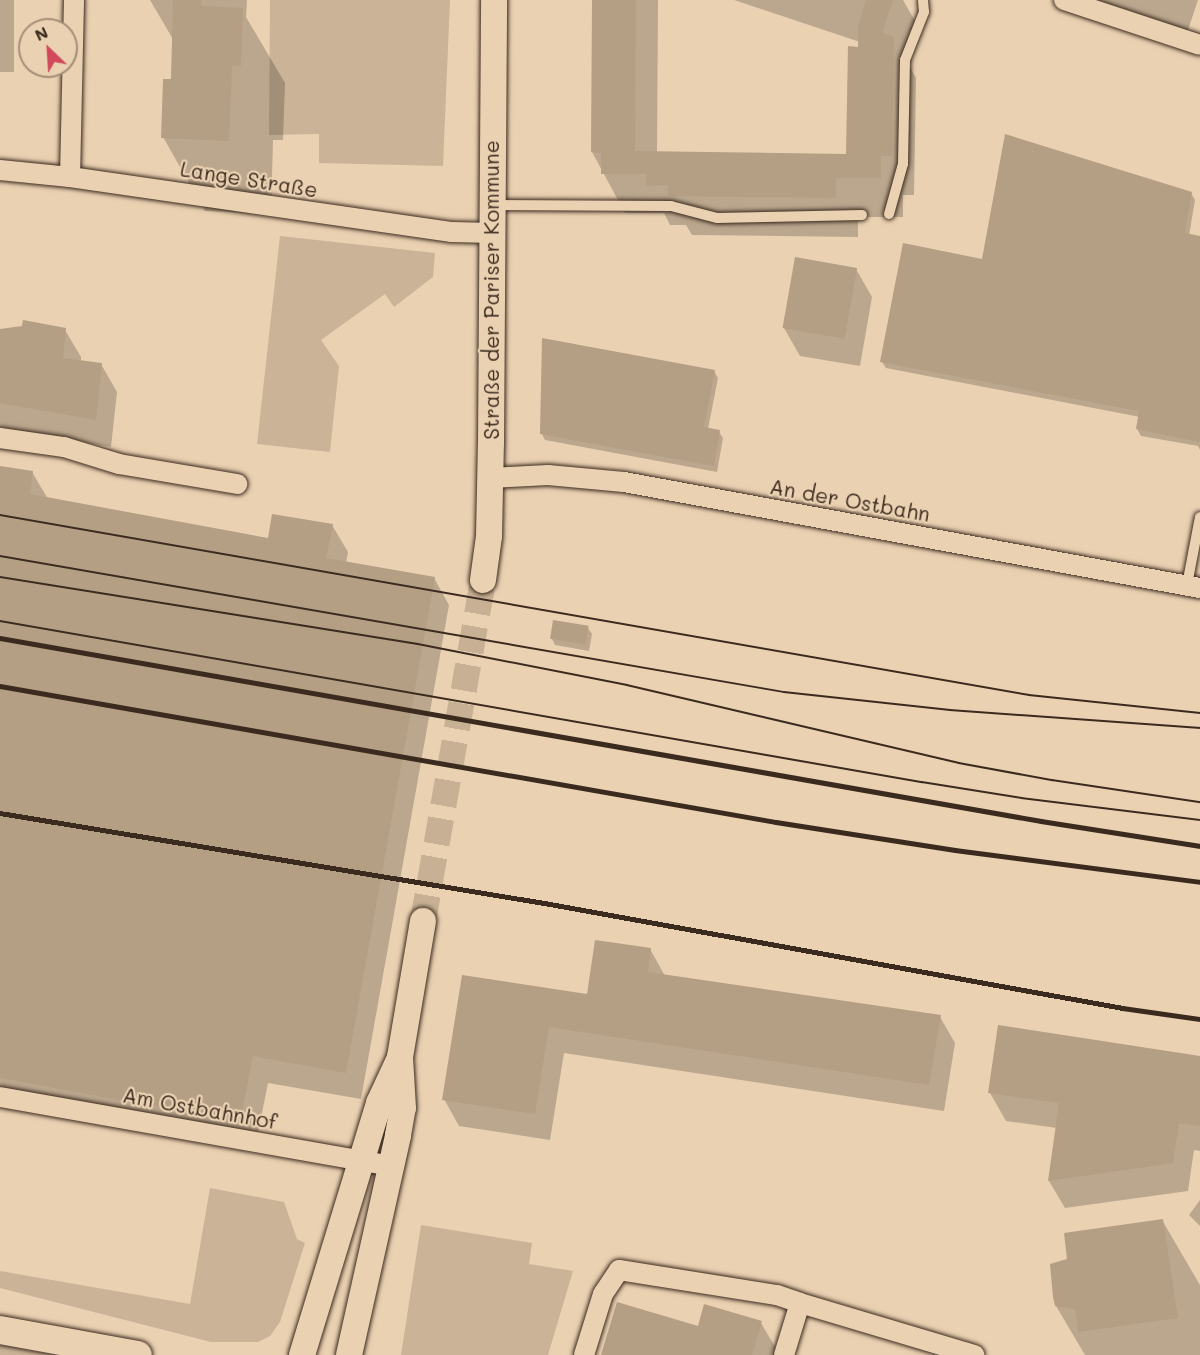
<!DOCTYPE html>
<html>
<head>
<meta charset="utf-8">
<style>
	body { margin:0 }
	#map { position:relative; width:1200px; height:1355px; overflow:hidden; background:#ead1b2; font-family:Mali,sans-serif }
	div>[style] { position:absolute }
	.green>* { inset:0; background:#cbb397 }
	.shadow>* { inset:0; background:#0003; transform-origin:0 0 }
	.building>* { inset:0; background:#b49e84; transform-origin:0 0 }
	.tertiary-tunnel>* { height:26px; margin-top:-13px; transform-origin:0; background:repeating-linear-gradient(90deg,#c7b094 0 26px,transparent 0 39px) }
	.roads { filter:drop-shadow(0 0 2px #3b2a1e) drop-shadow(0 0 2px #3b2a1e) }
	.service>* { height:10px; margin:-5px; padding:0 5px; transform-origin:5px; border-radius:5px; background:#ead1b2 }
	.minor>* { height:20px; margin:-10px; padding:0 10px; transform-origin:10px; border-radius:10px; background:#ead1b2 }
	.tertiary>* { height:26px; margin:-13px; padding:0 13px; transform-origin:13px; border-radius:13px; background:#ead1b2 }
	.secondary>* { height:28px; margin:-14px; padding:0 14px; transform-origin:14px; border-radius:14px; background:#ead1b2 }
	.tram>* { height:1.5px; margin:-0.75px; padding:0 0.75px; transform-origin:0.75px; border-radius:0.75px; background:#3b2a1e }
	.rail>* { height:4.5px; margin:-2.25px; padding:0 2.25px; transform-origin:2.25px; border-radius:2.25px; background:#3b2a1e }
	span { translate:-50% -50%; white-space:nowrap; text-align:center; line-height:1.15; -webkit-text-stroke:4.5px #ead1b2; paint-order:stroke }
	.street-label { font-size:21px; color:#3b2a1e }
	.north { position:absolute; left:18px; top:18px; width:60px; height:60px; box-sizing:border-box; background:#ead1b2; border:2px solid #a48e77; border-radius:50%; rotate:335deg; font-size:16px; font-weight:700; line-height:24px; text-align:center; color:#3b2a1e }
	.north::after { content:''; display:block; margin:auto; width:21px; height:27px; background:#d1495b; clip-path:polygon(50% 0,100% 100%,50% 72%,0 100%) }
</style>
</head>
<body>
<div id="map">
	<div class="green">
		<div style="clip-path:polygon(270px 0,450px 0,443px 166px,319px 163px,319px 134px,269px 135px)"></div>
		<div style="clip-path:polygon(280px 236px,435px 253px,433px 277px,394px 307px,385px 294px,321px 340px,339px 366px,330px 452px,257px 444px)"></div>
		<div style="clip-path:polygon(210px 1188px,284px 1202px,297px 1239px,305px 1243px,280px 1322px,270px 1336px,258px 1342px,211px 1342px,0 1288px,0 1271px,190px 1304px)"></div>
		<div style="clip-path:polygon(421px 1225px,532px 1243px,529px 1264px,573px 1271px,548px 1355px,401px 1355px)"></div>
		<div style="clip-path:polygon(0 1345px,56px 1355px,0 1355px)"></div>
	</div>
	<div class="shadow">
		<div style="left:0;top:0;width:14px;height:72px"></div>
		<div style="clip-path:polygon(150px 0,247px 0,246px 17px,285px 83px,283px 140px,273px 140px,271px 214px,205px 211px,163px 137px,173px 81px,174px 41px)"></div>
		<div style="clip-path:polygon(593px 0,658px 0,657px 153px,848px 156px,860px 42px,734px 0,903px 0,919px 28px,907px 62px,916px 78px,914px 195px,903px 195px,903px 217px,858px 217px,858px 237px,692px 235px,686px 225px,670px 225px,664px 213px,625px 213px,592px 152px)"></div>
		<div style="clip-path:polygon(1085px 0,1198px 0,1187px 33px)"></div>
		<div style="clip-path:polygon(1191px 193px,1195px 200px,1189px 236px,1200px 238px,1200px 450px,1198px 446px,1141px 436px,1137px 429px,1140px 417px,886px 368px,882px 362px,983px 261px)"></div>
		<div style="clip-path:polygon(856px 269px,872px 297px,860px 366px,800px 356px,784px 328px)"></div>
		<div style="clip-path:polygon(65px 330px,81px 357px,81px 362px,101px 364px,117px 392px,111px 447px,0 427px,0 331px)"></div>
		<div style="clip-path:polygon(714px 371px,718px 378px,708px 429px,719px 432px,723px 438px,717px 472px,545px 440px,542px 434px)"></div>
		<div style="clip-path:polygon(0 467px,32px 472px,48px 499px,269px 540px,332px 525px,348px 552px,346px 563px,434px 578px,449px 605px,361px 1099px,268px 1083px,255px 1148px,0 1102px)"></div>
		<div style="clip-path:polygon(588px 628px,592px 634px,589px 651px,555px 645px,552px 639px)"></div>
		<div style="clip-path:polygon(650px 949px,665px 976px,940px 1017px,955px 1043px,944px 1111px,564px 1053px,550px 1140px,459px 1126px,444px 1099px)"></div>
		<div style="clip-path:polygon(1200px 1057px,1200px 1151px,1194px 1150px,1188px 1191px,1065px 1208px,1049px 1181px,1057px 1128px,1006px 1121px,990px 1093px)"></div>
		<div style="clip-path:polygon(1200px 1200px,1200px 1226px,1189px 1215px)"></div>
		<div style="clip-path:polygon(1162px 1220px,1200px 1285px,1200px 1355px,1085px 1355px,1056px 1306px,1069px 1260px)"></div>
		<div style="clip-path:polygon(761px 1323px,780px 1355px,603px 1355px,699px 1327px)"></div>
	</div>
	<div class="building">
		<div style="clip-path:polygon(173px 0,201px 0,201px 6px,243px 8px,241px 66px,232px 66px,229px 141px,161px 138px,163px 79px,171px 79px)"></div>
		<div style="clip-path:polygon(592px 0,636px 0,635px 151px,846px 154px,848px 46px,858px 47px,858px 27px,866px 0,893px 0,882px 33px,894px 37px,892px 156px,881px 156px,881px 178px,836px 178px,836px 198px,668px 196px,668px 185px,646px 186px,646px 174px,601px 174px,601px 153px,591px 152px)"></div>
		<div style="clip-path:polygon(1005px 134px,1192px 192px,1185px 233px,1200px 236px,1200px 442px,1136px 429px,1139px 411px,880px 362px,903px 243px,982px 259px)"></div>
		<div style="left:795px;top:257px;width:63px;height:72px;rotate:10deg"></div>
		<div style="clip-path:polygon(23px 320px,66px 328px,63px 358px,102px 363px,96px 420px,0 403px,0 329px,22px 326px)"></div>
		<div style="clip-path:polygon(542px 338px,715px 370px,704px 427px,720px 430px,714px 466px,540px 434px)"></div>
		<div style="clip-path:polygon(0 466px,33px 471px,30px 494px,268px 538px,272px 514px,333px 524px,326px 558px,435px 577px,346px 1073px,253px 1056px,240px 1122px,0 1078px)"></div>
		<div style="left:553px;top:620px;width:36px;height:19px;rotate:9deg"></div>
		<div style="clip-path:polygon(595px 940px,651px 948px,648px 972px,941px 1015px,929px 1085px,549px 1027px,535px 1114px,442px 1100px,462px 975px,587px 994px)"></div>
		<div style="clip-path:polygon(998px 1025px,1200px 1056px,1200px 1126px,1179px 1123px,1173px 1163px,1048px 1181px,1059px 1103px,988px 1093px)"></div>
		<div style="clip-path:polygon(1163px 1219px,1178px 1318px,1078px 1332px,1075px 1309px,1055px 1306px,1053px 1297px,1050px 1264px,1067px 1259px,1064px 1233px)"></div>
		<div style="clip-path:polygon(617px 1302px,698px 1326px,704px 1304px,762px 1321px,752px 1355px,601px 1355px)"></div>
	</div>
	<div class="tertiary-tunnel">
		<div style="left:423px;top:921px;width:346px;rotate:-80deg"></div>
	</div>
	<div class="roads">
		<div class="service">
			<div style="left:492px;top:205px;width:179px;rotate:0.3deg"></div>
			<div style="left:671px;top:206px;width:48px;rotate:14.6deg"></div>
			<div style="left:717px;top:218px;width:145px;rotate:-1.2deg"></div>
			<div style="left:889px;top:214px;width:52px;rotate:-74.4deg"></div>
			<div style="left:903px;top:164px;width:104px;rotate:-88.9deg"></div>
			<div style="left:905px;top:60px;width:52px;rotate:-68.4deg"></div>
			<div style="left:924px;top:12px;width:12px;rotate:-95deg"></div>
			<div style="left:1187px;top:585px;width:69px;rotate:-79.2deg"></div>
		</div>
		<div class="minor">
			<div style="left:1064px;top:0;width:143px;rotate:18.3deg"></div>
			<div style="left:0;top:170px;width:70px;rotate:5.7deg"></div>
			<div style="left:70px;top:177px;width:386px;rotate:8.2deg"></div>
			<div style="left:452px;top:232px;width:40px;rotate:1.4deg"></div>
			<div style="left:70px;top:177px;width:177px;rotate:-88.7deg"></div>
			<div style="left:0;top:438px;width:65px;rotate:8deg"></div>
			<div style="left:64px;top:447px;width:58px;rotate:17.2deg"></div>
			<div style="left:119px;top:464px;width:120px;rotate:9.6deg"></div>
			<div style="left:490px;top:478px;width:58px;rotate:-3deg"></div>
			<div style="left:548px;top:475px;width:76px;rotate:5.3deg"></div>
			<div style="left:624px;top:482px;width:586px;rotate:10.43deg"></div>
			<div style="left:0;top:1097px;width:397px;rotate:10deg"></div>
			<div style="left:584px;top:1355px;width:64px;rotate:-72.7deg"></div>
			<div style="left:603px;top:1294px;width:29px;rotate:-56deg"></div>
			<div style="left:619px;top:1270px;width:160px;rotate:9deg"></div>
			<div style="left:777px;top:1295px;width:24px;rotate:19deg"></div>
			<div style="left:784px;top:1355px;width:54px;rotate:-72.9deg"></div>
			<div style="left:800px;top:1303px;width:182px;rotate:16.6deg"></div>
		</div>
		<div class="tertiary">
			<div style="left:483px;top:580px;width:44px;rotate:-82.2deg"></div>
			<div style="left:489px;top:536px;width:93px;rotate:-88.8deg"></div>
			<div style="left:491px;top:443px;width:443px;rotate:-89.6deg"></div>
			<div style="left:302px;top:1355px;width:264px;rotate:-73deg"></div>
			<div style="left:379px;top:1103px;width:45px;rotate:-65.1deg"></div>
			<div style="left:349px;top:1355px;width:225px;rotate:-77.4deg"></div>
			<div style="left:398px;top:1135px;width:27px;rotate:-80deg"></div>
			<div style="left:403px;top:1108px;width:51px;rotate:-93.4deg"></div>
			<div style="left:400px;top:1057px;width:138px;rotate:-80.4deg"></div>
		</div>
		<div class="secondary">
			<div style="left:0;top:1330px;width:140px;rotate:10.3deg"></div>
		</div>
	</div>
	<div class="tram">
		<div style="left:0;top:515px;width:1045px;rotate:9.92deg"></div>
		<div style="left:1029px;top:695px;width:172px;rotate:6deg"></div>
		<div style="left:0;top:556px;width:796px;rotate:9.84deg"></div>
		<div style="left:784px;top:692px;width:167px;rotate:6.2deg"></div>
		<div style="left:950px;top:710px;width:251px;rotate:4.1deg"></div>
		<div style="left:0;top:577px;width:423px;rotate:9.1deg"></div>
		<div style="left:418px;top:644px;width:213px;rotate:11.1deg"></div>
		<div style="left:627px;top:685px;width:341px;rotate:13.2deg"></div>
		<div style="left:959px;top:763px;width:95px;rotate:10.4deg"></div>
		<div style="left:1052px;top:780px;width:150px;rotate:8.5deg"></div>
		<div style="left:0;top:621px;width:936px;rotate:9.91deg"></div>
		<div style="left:922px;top:782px;width:101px;rotate:9.1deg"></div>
		<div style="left:1022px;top:798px;width:179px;rotate:7deg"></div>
	</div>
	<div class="rail">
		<div style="left:0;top:638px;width:1057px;rotate:9.97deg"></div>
		<div style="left:1041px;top:821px;width:161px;rotate:8.9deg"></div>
		<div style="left:0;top:686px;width:788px;rotate:9.94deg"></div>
		<div style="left:776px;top:822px;width:181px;rotate:8.9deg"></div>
		<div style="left:955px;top:850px;width:247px;rotate:7.4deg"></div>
		<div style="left:0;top:813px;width:557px;rotate:9.39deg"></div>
		<div style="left:550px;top:904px;width:582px;rotate:10.29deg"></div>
		<div style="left:1123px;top:1008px;width:78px;rotate:8.1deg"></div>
	</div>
	<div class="street-label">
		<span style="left:249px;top:179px;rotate:9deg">Lange Straße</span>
		<span style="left:491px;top:290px;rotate:-90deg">Straße der Pariser Kommune</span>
		<span style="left:850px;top:500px;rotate:10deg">An der Ostbahn</span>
		<span style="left:200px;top:1108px;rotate:10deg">Am Ostbahnhof</span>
	</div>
	<div class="north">N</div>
</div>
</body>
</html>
